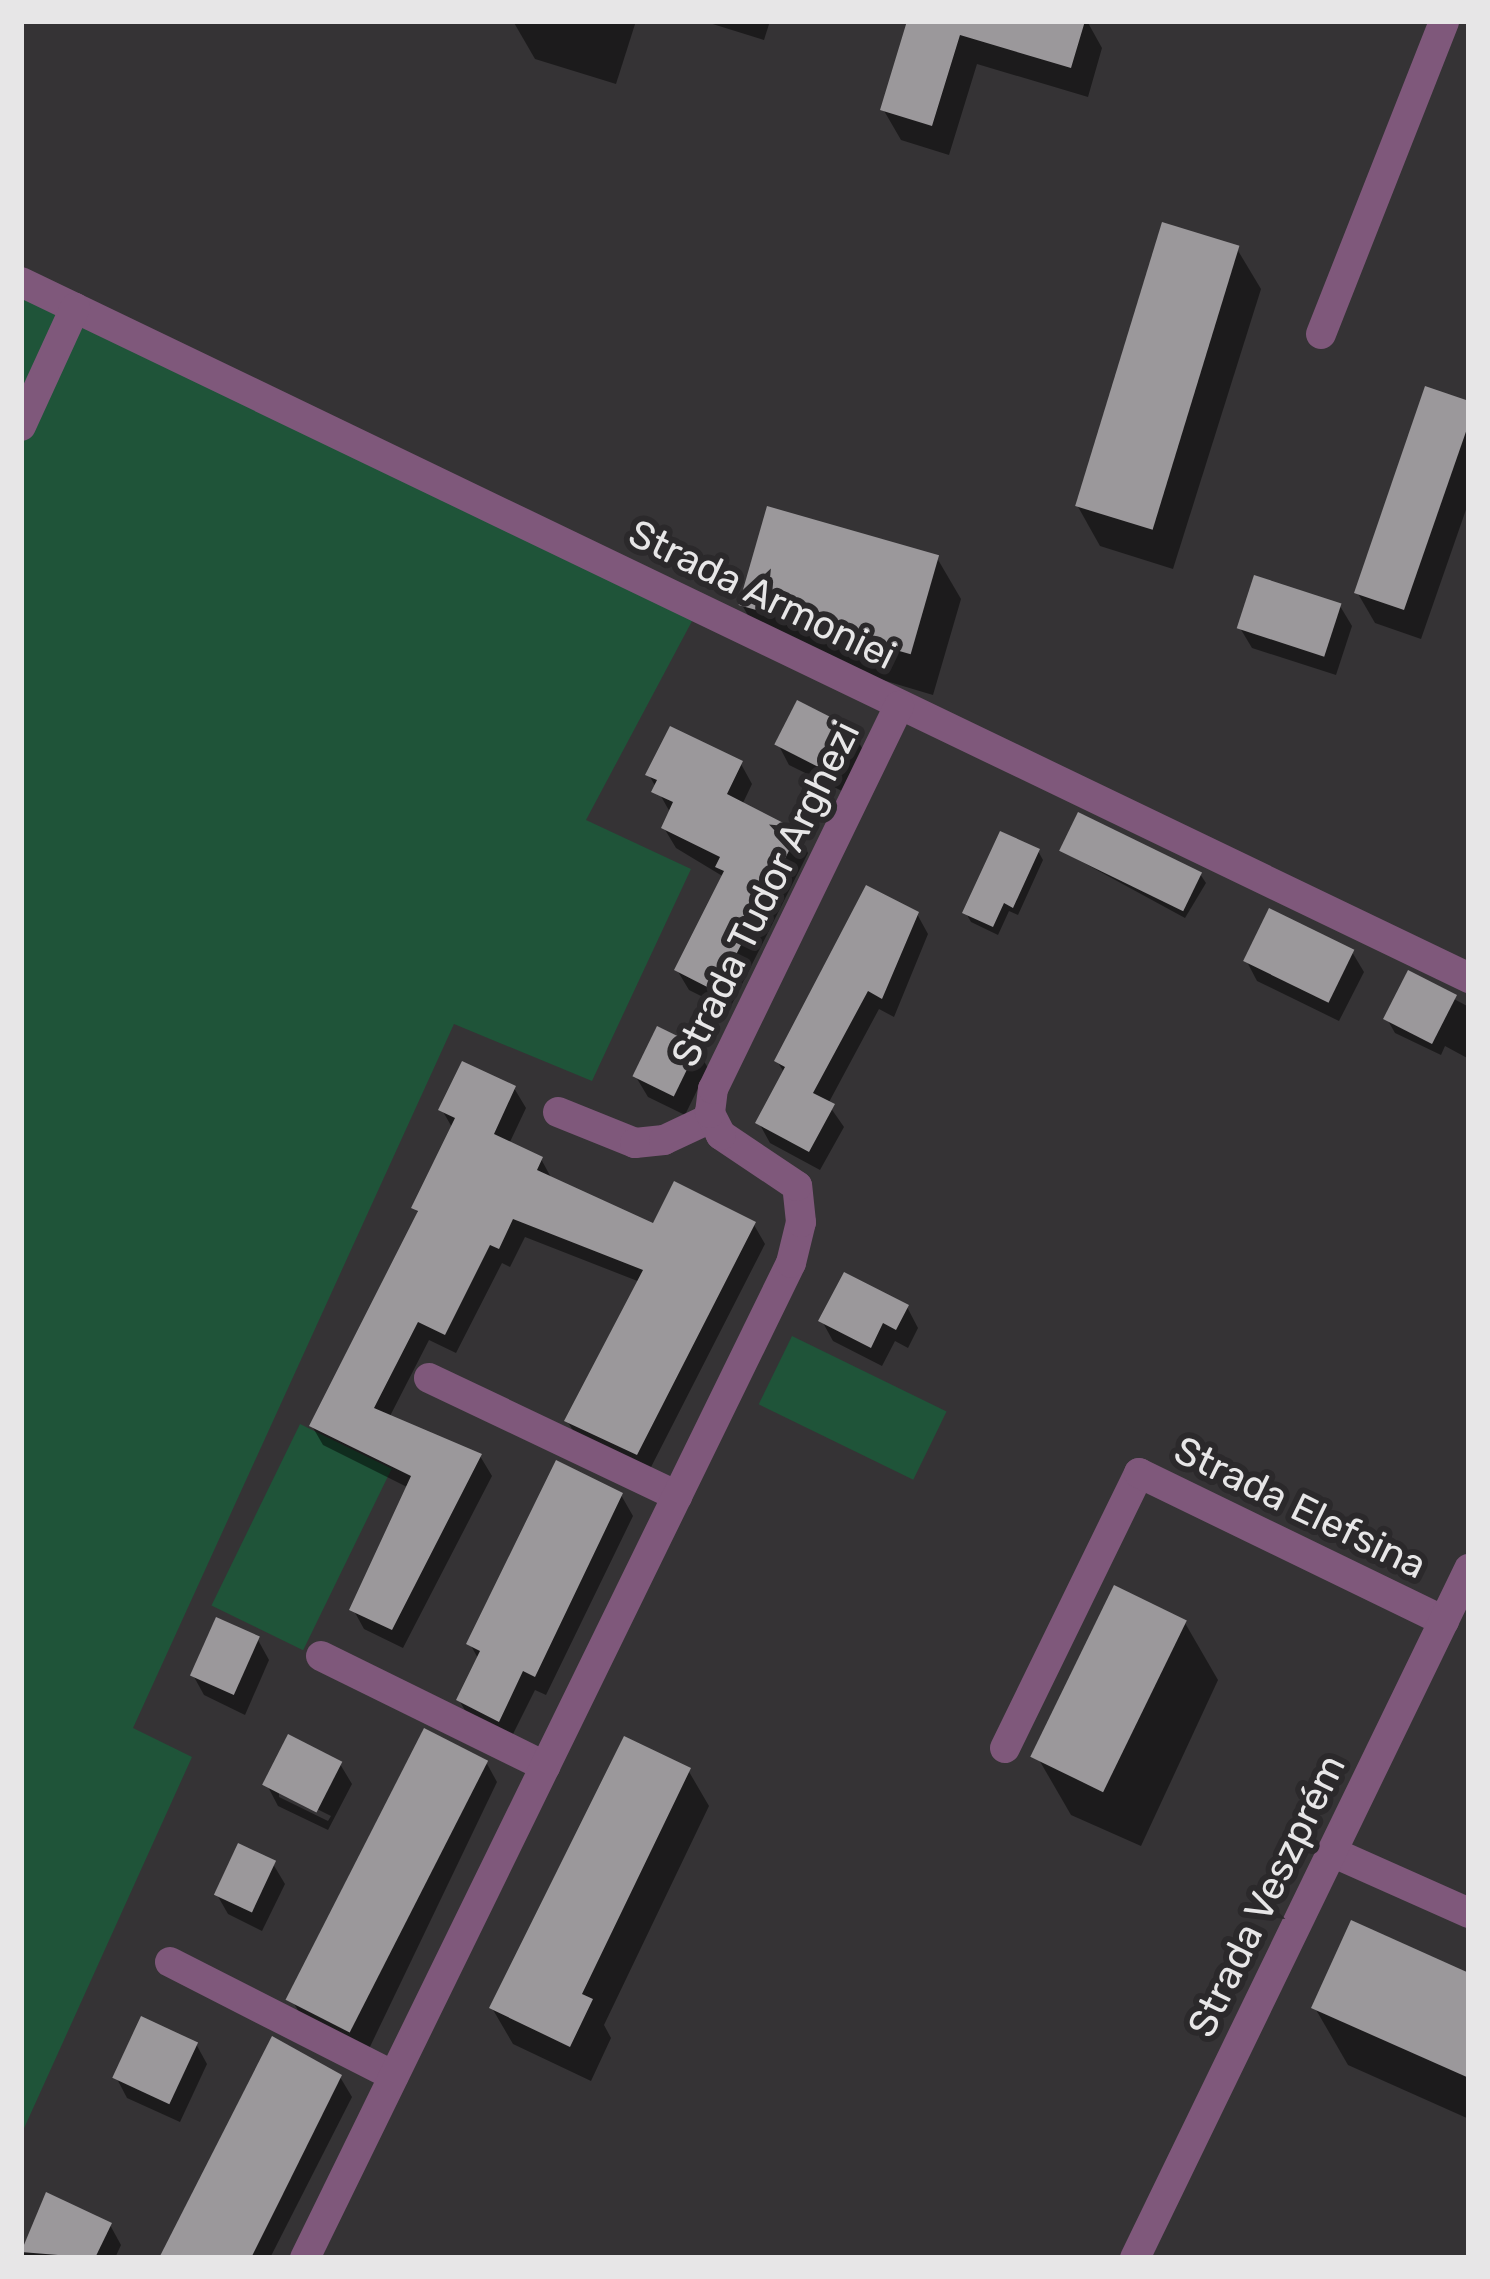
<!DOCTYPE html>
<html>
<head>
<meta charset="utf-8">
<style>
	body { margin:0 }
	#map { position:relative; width:1490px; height:2279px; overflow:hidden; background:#353335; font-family:Rubik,sans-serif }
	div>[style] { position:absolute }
	.green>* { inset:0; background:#1f5439; transform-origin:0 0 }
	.shadow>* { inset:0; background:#0007 }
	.building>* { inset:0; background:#9b989b; transform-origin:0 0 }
	.minor>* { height:30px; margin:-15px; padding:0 15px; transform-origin:15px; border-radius:15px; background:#7f587b }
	span { translate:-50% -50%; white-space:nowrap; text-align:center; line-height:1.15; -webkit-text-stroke:12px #2b292b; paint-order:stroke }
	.street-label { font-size:39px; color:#e7e6e7 }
	.frame { position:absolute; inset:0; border:24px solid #e7e6e7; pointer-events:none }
</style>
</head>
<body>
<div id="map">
	<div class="green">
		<div style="clip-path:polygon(21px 282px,699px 608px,586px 820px,691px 869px,592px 1081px,454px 1024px,133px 1728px,192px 1757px,21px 2135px)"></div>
		<div style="left:792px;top:1336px;width:172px;height:76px;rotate:26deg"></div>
		<div style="left:300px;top:1424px;width:102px;height:202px;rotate:26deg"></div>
	</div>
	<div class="shadow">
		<div style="clip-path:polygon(513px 21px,636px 21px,616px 84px,535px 59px)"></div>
		<div style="clip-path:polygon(703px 21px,770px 21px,764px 40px)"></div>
		<div style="clip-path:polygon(910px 21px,1087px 21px,1102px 48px,1088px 97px,977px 64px,949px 155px,901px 140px,883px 109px)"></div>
		<div style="clip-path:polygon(1237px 249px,1261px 289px,1173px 569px,1100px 546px,1077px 505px)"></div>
		<div style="clip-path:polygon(1469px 404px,1469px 501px,1421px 639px,1375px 623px,1357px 592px)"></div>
		<div style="clip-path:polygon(937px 558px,961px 599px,933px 695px,765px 645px,742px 605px)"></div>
		<div style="clip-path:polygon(1340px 606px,1352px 626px,1336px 675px,1252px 648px,1240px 628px)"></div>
		<div style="clip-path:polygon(853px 731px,864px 752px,844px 792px,789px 765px,778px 744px)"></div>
		<div style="clip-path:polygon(741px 764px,752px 784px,742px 805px,797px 833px,808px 853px,729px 1010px,689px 990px,677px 970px,724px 877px,676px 848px,664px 828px,671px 814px,649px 775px)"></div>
		<div style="clip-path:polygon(1038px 851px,1043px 860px,1018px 915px,1009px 911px,998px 935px,971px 922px,966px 913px)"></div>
		<div style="clip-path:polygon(1062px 851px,1200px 874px,1206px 883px,1185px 918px)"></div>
		<div style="clip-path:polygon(917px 914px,928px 934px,894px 1017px,879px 1009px,828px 1104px,844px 1127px,820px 1170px,770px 1143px,759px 1123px,785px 1074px,777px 1061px)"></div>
		<div style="clip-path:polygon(1352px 952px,1364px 972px,1339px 1021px,1257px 981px,1246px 960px)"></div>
		<div style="clip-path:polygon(1409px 975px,1469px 1007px,1469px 1059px,1445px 1046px,1441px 1055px,1395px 1033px,1387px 1019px)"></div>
		<div style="clip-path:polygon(696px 1048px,708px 1068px,685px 1115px,648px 1097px,636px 1077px)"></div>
		<div style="clip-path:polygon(514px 1088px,526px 1108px,509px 1144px,541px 1159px,553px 1181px,654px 1227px,754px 1225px,765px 1244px,648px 1473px,579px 1440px,567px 1421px,640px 1282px,525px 1237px,510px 1267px,502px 1263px,456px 1353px,429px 1340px,389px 1418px,480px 1456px,492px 1476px,403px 1648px,364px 1629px,353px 1609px,409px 1488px,323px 1445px,312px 1426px,419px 1215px,415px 1208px,453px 1129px,442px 1110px)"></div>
		<div style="clip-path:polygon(907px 1307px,918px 1328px,908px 1348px,895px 1341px,882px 1366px,833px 1341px,822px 1321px)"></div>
		<div style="clip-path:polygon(621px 1495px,633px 1516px,546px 1695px,535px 1690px,510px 1740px,471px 1721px,459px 1700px,479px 1660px,470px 1644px)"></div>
		<div style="clip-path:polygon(1185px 1623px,1218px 1680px,1141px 1846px,1071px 1815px,1038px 1758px)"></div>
		<div style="clip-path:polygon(258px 1640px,269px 1660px,245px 1715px,204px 1695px,193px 1675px)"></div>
		<div style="clip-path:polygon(486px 1762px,497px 1782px,367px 2053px,304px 2021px,292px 2000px)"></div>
		<div style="clip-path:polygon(evenodd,340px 1764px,352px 1784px,328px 1830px,278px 1806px,267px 1785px,340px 1764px,279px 1790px,331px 1816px,328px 1821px,279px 1797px,279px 1790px)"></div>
		<div style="clip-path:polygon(688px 1770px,709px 1806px,604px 2025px,611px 2038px,591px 2081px,513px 2044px,492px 2008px)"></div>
		<div style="clip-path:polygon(273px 1864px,285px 1884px,262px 1931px,228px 1914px,216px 1893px)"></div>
		<div style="clip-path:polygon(1469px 1976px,1469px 2119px,1348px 2065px,1315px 2008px)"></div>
		<div style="clip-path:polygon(196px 2044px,207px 2064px,180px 2122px,127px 2098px,116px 2077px)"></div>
		<div style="clip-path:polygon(340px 2077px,352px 2097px,270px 2258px,162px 2258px)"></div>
		<div style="clip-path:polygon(48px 2196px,110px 2225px,121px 2245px,115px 2258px,25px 2258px,21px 2251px)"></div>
	</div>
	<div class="building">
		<div style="clip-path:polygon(907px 21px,1085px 21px,1071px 68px,960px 35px,932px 126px,880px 110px)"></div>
		<div style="left:1162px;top:222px;width:81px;height:297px;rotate:17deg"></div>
		<div style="clip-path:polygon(1425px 386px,1469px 401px,1469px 423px,1404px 610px,1354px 593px)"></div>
		<div style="left:767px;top:506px;width:179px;height:103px;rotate:16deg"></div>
		<div style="left:1254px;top:575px;width:92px;height:56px;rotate:18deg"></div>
		<div style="left:797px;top:700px;width:65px;height:50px;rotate:27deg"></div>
		<div style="clip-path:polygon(670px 726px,743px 761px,727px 794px,799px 831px,717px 992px,674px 970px,724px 871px,715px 867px,720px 857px,661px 828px,673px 802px,651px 792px,657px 780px,645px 775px)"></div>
		<div style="left:1078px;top:812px;width:138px;height:43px;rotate:26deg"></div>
		<div style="clip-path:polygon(1000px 831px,1040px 849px,1013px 908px,1004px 903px,993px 927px,962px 913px)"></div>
		<div style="clip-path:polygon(866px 885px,919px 912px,882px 999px,868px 991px,813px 1093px,835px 1104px,809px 1152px,755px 1123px,785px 1067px,774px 1061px)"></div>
		<div style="left:1269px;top:908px;width:95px;height:59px;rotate:26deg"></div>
		<div style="left:1408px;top:970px;width:55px;height:55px;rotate:27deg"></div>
		<div style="left:657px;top:1026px;width:46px;height:56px;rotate:26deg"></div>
		<div style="clip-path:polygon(462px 1061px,516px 1086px,494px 1134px,543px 1157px,537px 1170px,653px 1223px,674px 1181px,756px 1222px,637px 1455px,564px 1421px,643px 1270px,513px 1219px,499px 1249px,490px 1245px,445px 1335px,418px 1322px,374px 1408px,482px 1454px,392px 1630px,349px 1610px,411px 1476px,309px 1426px,418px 1211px,411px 1208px,455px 1118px,438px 1110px)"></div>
		<div style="clip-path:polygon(844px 1272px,909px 1305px,896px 1330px,883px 1323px,871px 1348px,818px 1321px)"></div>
		<div style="clip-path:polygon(556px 1460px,623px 1493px,535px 1677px,523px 1671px,499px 1722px,456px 1700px,480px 1651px,466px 1644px)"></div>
		<div style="left:1114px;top:1585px;width:81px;height:191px;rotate:26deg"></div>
		<div style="left:216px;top:1617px;width:48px;height:64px;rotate:24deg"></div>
		<div style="left:424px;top:1728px;width:72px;height:305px;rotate:27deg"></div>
		<div style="left:288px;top:1734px;width:61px;height:57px;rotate:27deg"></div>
		<div style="clip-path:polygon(624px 1736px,691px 1768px,582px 1994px,593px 1999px,570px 2047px,489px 2008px)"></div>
		<div style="left:238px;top:1843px;width:42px;height:57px;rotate:25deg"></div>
		<div style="clip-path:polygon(1351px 1920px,1469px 1973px,1469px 2078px,1311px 2008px)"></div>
		<div style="left:141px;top:2016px;width:63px;height:68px;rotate:25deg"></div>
		<div style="clip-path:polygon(272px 2036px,342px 2075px,279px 2202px,251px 2258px,159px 2258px)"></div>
		<div style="clip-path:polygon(46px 2192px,112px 2223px,95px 2258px,21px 2252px)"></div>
	</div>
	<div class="minor">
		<div style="left:21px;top:282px;width:1607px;rotate:25.67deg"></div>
		<div style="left:1321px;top:334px;width:336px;rotate:-68.5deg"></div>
		<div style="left:21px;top:426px;width:130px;rotate:-65.4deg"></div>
		<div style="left:558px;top:1112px;width:83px;rotate:21.9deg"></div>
		<div style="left:635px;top:1143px;width:29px;rotate:-6deg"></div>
		<div style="left:664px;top:1140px;width:52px;rotate:-25.1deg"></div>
		<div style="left:429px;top:1378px;width:275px;rotate:25.4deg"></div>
		<div style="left:321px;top:1656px;width:250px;rotate:26.2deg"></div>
		<div style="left:1005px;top:1748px;width:306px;rotate:-64deg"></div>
		<div style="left:1139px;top:1473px;width:339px;rotate:25.9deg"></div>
		<div style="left:1332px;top:1852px;width:150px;rotate:24deg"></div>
		<div style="left:170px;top:1962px;width:251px;rotate:27deg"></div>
		<div style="left:305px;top:2258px;width:1107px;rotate:-63.97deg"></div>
		<div style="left:791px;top:1263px;width:42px;rotate:-76.3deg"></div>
		<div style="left:801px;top:1222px;width:36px;rotate:-96deg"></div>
		<div style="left:797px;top:1186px;width:92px;rotate:-146.1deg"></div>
		<div style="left:721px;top:1135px;width:25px;rotate:-117deg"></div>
		<div style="left:710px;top:1113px;width:24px;rotate:-83deg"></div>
		<div style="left:713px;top:1089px;width:426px;rotate:-64.1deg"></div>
		<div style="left:1135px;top:2258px;width:766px;rotate:-64.14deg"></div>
	</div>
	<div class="street-label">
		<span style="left:762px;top:595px;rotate:26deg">Strada Armoniei</span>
		<span style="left:766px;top:894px;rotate:-64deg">Strada Tudor Arghezi</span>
		<span style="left:1300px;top:1508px;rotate:26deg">Strada Elefsina</span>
		<span style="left:1267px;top:1896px;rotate:-64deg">Strada Veszprém</span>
	</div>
	<div class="frame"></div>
</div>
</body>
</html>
